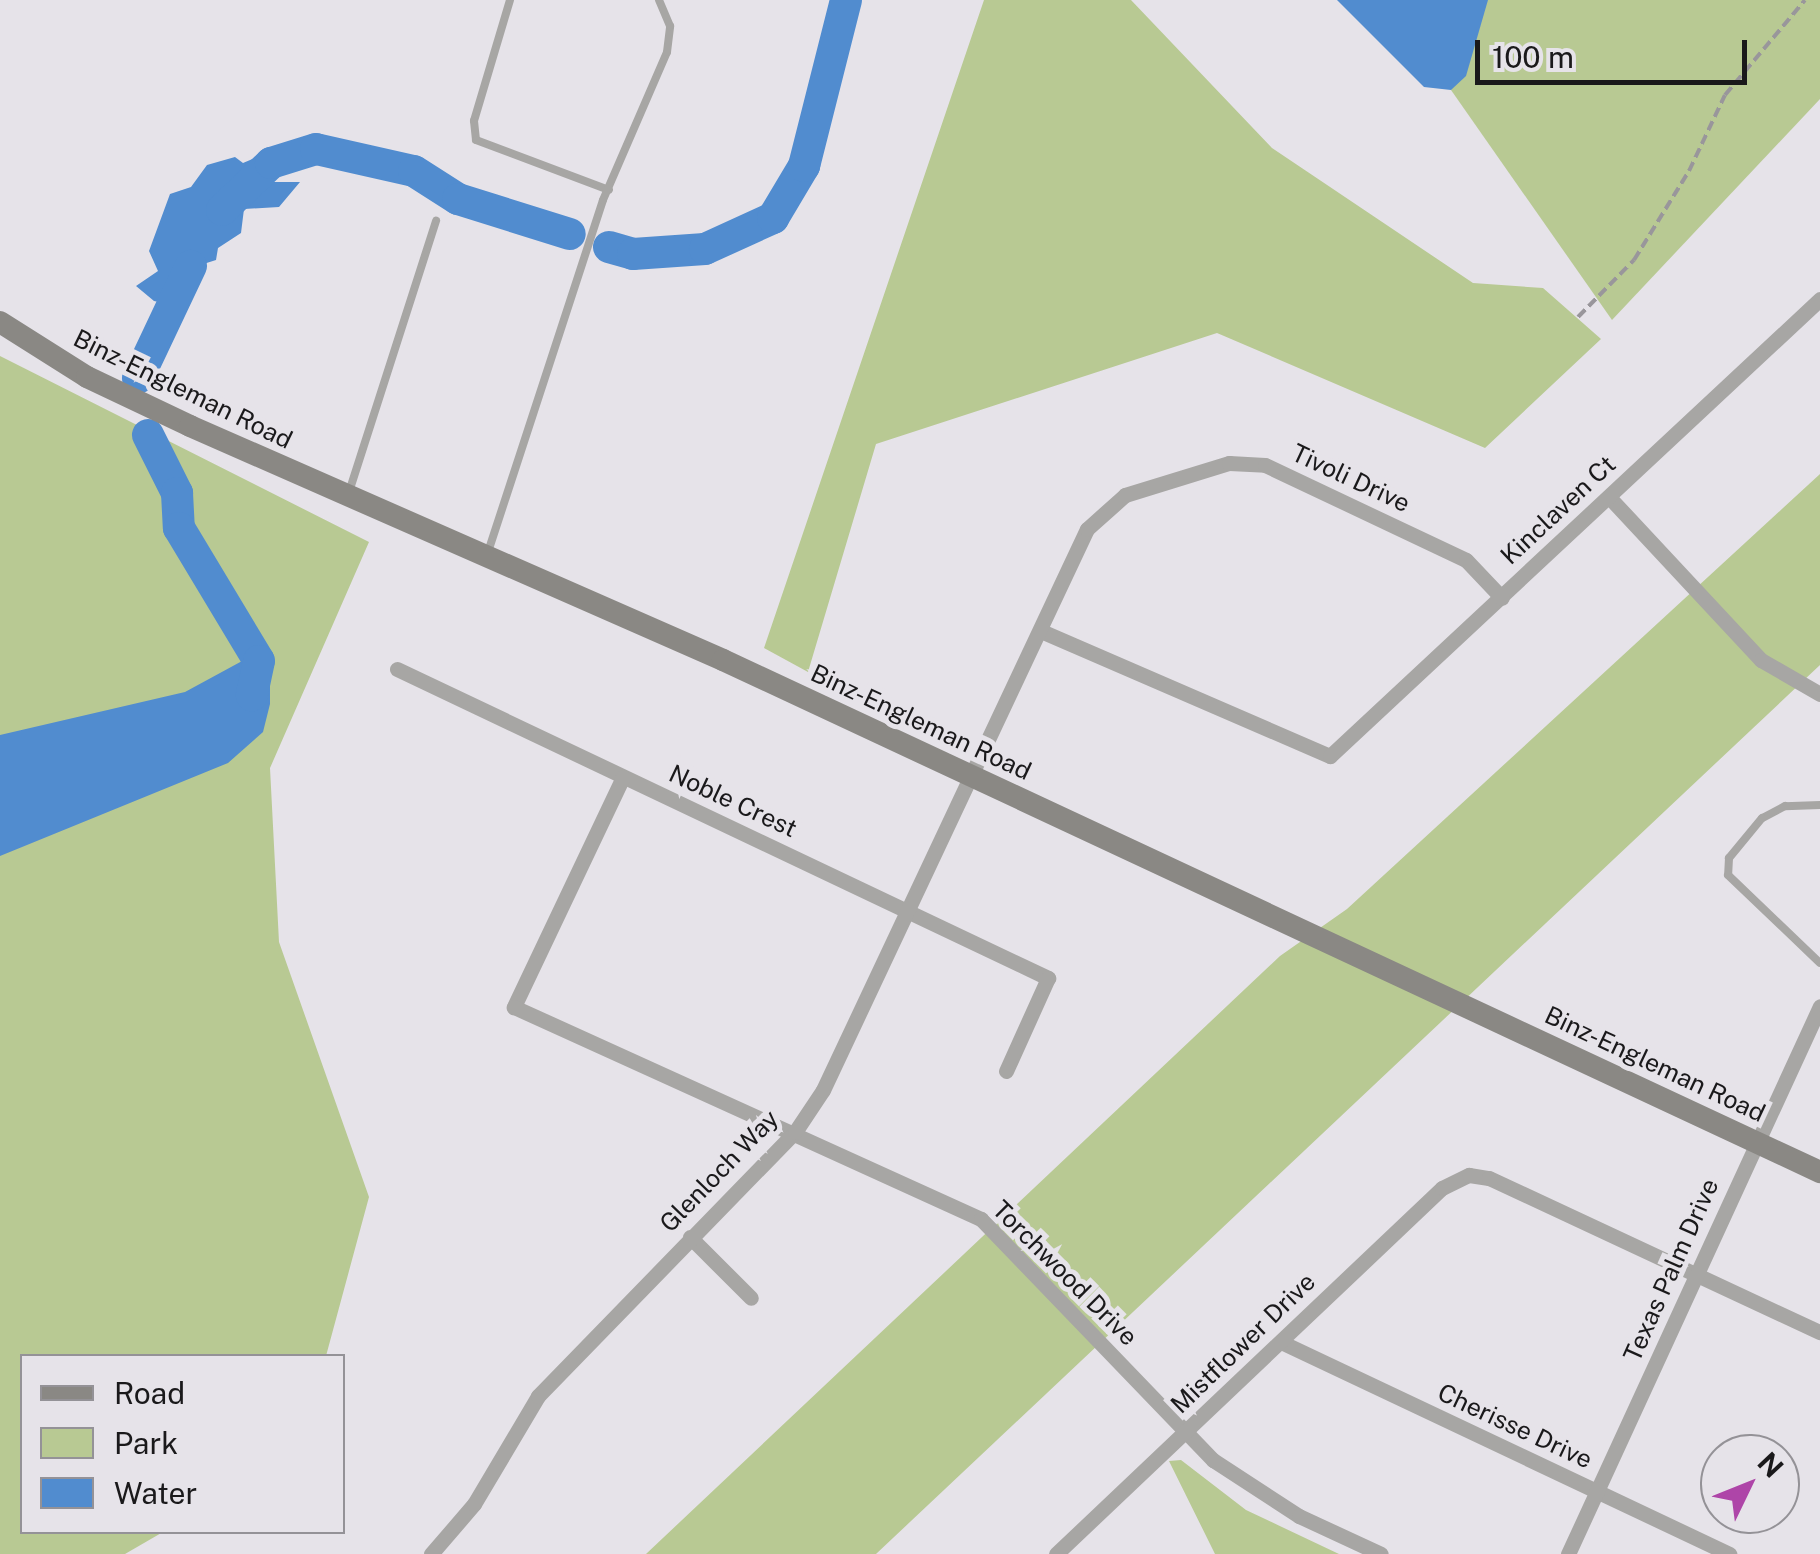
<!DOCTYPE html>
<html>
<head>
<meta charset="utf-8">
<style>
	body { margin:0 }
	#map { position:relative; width:1820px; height:1554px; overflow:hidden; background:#e6e3e9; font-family:"Public Sans",sans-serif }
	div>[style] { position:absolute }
	.green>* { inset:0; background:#b8c993 }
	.water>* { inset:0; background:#518ccf }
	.river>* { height:32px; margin:-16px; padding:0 16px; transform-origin:16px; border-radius:16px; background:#518ccf }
	.path>* { height:4px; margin-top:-2px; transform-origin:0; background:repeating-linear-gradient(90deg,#99969b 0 10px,transparent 0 15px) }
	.lane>* { height:8px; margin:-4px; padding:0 4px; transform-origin:4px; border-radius:4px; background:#a7a6a4 }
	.street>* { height:15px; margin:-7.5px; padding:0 7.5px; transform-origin:7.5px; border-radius:7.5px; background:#a7a6a4 }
	.secondary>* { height:22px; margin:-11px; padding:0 11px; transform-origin:11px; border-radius:11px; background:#8a8884 }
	span { translate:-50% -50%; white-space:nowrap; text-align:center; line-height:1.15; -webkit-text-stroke:10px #e6e3e9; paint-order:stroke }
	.street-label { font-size:25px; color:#1a191b }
	.legend { position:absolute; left:20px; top:1354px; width:325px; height:180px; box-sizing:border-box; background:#e6e3e9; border:2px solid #949297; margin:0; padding:12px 18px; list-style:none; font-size:30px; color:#1a191b }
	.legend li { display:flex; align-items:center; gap:20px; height:50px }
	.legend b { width:50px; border:2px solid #949297 }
	.north { position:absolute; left:1700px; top:1434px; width:100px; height:100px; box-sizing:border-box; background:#e6e3e9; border:2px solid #949297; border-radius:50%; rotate:47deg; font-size:28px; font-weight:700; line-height:40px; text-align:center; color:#1a191b }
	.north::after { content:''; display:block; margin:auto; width:35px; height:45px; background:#ae45a8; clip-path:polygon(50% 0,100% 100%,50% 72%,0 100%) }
	.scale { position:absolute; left:1475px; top:40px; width:272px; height:45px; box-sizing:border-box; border:5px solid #1a191b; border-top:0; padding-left:12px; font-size:30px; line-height:35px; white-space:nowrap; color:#1a191b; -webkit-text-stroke:8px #e6e3e9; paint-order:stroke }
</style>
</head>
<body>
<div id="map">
	<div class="green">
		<div style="clip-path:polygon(984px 0,1131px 0,1272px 148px,1473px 283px,1543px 288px,1601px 339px,1485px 448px,1217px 333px,876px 444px,808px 672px,764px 648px)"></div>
		<div style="clip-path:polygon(1481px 0,1820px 0,1820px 99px,1612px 320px,1451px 90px)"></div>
		<div style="clip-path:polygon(0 356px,369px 542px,270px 768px,279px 942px,369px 1197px,326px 1356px,22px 1356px,22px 1532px,163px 1532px,125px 1554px,0 1554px)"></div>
		<div style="clip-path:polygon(1820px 474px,1820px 665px,876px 1554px,646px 1554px,1280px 956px,1347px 909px)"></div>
		<div style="clip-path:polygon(1181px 1460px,1246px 1510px,1339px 1554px,1215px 1554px,1169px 1461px)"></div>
	</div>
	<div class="water">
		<div style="clip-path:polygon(1337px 0,1488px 0,1466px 76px,1451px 90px,1424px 87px)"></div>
		<div style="clip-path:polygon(285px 145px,254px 163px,253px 182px,300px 182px,279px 207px,244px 209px,241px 233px,218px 248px,216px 260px,194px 267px,177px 306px,154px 301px,136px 286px,158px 271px,149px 251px,170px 194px,191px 187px,207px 165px,235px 157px,243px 163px)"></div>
		<div style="clip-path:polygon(255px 654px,270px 674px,270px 704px,263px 732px,228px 763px,0 856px,0 735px,185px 692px)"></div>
	</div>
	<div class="river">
		<div style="left:222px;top:210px;width:68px;rotate:-43.8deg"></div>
		<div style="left:271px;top:163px;width:47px;rotate:-17.3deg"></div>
		<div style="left:316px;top:149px;width:100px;rotate:12.7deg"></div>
		<div style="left:414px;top:171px;width:52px;rotate:32.5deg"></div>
		<div style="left:458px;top:199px;width:117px;rotate:17.4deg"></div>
		<div style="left:609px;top:247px;width:25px;rotate:16deg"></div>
		<div style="left:633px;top:254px;width:72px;rotate:-4deg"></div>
		<div style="left:705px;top:249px;width:75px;rotate:-24.5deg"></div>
		<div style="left:773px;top:218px;width:61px;rotate:-59.2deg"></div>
		<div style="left:804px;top:166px;width:171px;rotate:-75.8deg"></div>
		<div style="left:138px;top:378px;width:124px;rotate:-64.7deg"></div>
		<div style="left:148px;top:435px;width:65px;rotate:63.4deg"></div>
		<div style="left:177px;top:493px;width:35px;rotate:87deg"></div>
		<div style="left:179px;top:528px;width:155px;rotate:59deg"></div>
		<div style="left:259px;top:661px;width:35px;rotate:102deg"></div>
	</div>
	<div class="path">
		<div style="left:1578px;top:317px;width:80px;rotate:-45.5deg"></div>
		<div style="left:1634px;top:260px;width:105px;rotate:-58.3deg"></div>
		<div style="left:1689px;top:171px;width:84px;rotate:-64.7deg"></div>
		<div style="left:1725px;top:95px;width:124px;rotate:-49.9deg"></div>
	</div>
	<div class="lane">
		<div style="left:510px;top:0;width:126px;rotate:106.6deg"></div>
		<div style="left:474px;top:121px;width:19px;rotate:84deg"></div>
		<div style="left:476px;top:140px;width:142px;rotate:20.6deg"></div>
		<div style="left:349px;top:492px;width:285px;rotate:-72.2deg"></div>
		<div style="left:488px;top:552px;width:370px;rotate:-71.9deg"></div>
		<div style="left:603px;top:200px;width:161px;rotate:-66.6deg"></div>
		<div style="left:667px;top:52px;width:26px;rotate:-83deg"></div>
		<div style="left:670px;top:26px;width:28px;rotate:-113deg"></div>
		<div style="left:1820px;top:805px;width:35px;rotate:178deg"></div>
		<div style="left:1785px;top:806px;width:26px;rotate:152deg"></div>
		<div style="left:1762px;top:818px;width:52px;rotate:129.5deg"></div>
		<div style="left:1729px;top:858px;width:17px;rotate:93deg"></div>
		<div style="left:1728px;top:875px;width:127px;rotate:43.7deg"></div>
	</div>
	<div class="street">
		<div style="left:1609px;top:497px;width:223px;rotate:47deg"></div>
		<div style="left:1761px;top:660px;width:68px;rotate:30deg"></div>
		<div style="left:1041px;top:631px;width:315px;rotate:23.4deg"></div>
		<div style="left:1330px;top:756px;width:670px;rotate:-43deg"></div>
		<div style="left:397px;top:669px;width:721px;rotate:25.39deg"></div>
		<div style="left:1048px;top:978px;width:102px;rotate:114.3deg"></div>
		<div style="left:623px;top:777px;width:255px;rotate:115.4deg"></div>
		<div style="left:514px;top:1007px;width:513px;rotate:24.42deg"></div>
		<div style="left:981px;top:1219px;width:335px;rotate:46.1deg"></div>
		<div style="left:1213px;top:1460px;width:103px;rotate:33.1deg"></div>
		<div style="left:1299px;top:1516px;width:90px;rotate:24.9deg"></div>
		<div style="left:690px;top:1237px;width:86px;rotate:45deg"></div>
		<div style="left:1281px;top:1342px;width:496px;rotate:25.3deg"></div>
		<div style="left:431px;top:1554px;width:66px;rotate:-49.3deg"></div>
		<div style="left:474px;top:1504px;width:126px;rotate:-59.3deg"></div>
		<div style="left:538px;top:1396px;width:368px;rotate:-45.8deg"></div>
		<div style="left:795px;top:1132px;width:50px;rotate:-56.3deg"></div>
		<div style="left:823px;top:1090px;width:620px;rotate:-64.8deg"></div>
		<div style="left:1087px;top:529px;width:51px;rotate:-41.8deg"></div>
		<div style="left:1125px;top:495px;width:109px;rotate:-17.1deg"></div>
		<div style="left:1229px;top:463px;width:36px;rotate:3deg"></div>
		<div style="left:1265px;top:465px;width:222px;rotate:25.3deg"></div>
		<div style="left:1466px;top:560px;width:52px;rotate:46.5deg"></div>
		<div style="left:1056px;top:1554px;width:532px;rotate:-43.48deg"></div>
		<div style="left:1442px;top:1188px;width:30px;rotate:-26deg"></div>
		<div style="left:1469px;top:1175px;width:20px;rotate:9deg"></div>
		<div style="left:1489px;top:1178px;width:365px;rotate:25deg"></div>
		<div style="left:1568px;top:1554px;width:603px;rotate:-65.3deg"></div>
	</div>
	<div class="secondary">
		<div style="left:0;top:322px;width:103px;rotate:32.3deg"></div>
		<div style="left:87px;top:377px;width:114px;rotate:25.4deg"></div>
		<div style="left:190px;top:426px;width:582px;rotate:23.7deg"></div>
		<div style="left:723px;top:660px;width:1211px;rotate:25.02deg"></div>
	</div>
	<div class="street-label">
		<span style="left:183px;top:389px;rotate:26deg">Binz-Engleman Road</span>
		<span style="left:1351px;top:478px;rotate:25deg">Tivoli Drive</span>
		<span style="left:1558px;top:510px;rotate:-43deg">Kinclaven Ct</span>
		<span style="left:921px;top:722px;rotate:25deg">Binz-Engleman Road</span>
		<span style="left:733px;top:801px;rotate:25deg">Noble Crest</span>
		<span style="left:1655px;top:1064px;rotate:25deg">Binz-Engleman Road</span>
		<span style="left:719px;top:1171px;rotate:-46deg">Glenloch Way</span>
		<span style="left:1671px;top:1270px;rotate:-66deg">Texas Palm Drive</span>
		<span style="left:1065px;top:1273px;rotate:45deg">Torchwood Drive</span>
		<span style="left:1243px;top:1343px;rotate:-44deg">Mistflower Drive</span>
		<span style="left:1515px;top:1426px;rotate:25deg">Cherisse Drive</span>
	</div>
	<ul class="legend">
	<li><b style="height:12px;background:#8a8884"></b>Road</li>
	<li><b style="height:28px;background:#b8c993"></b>Park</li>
	<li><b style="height:28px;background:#518ccf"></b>Water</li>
	</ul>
	<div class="north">N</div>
	<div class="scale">100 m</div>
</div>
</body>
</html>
